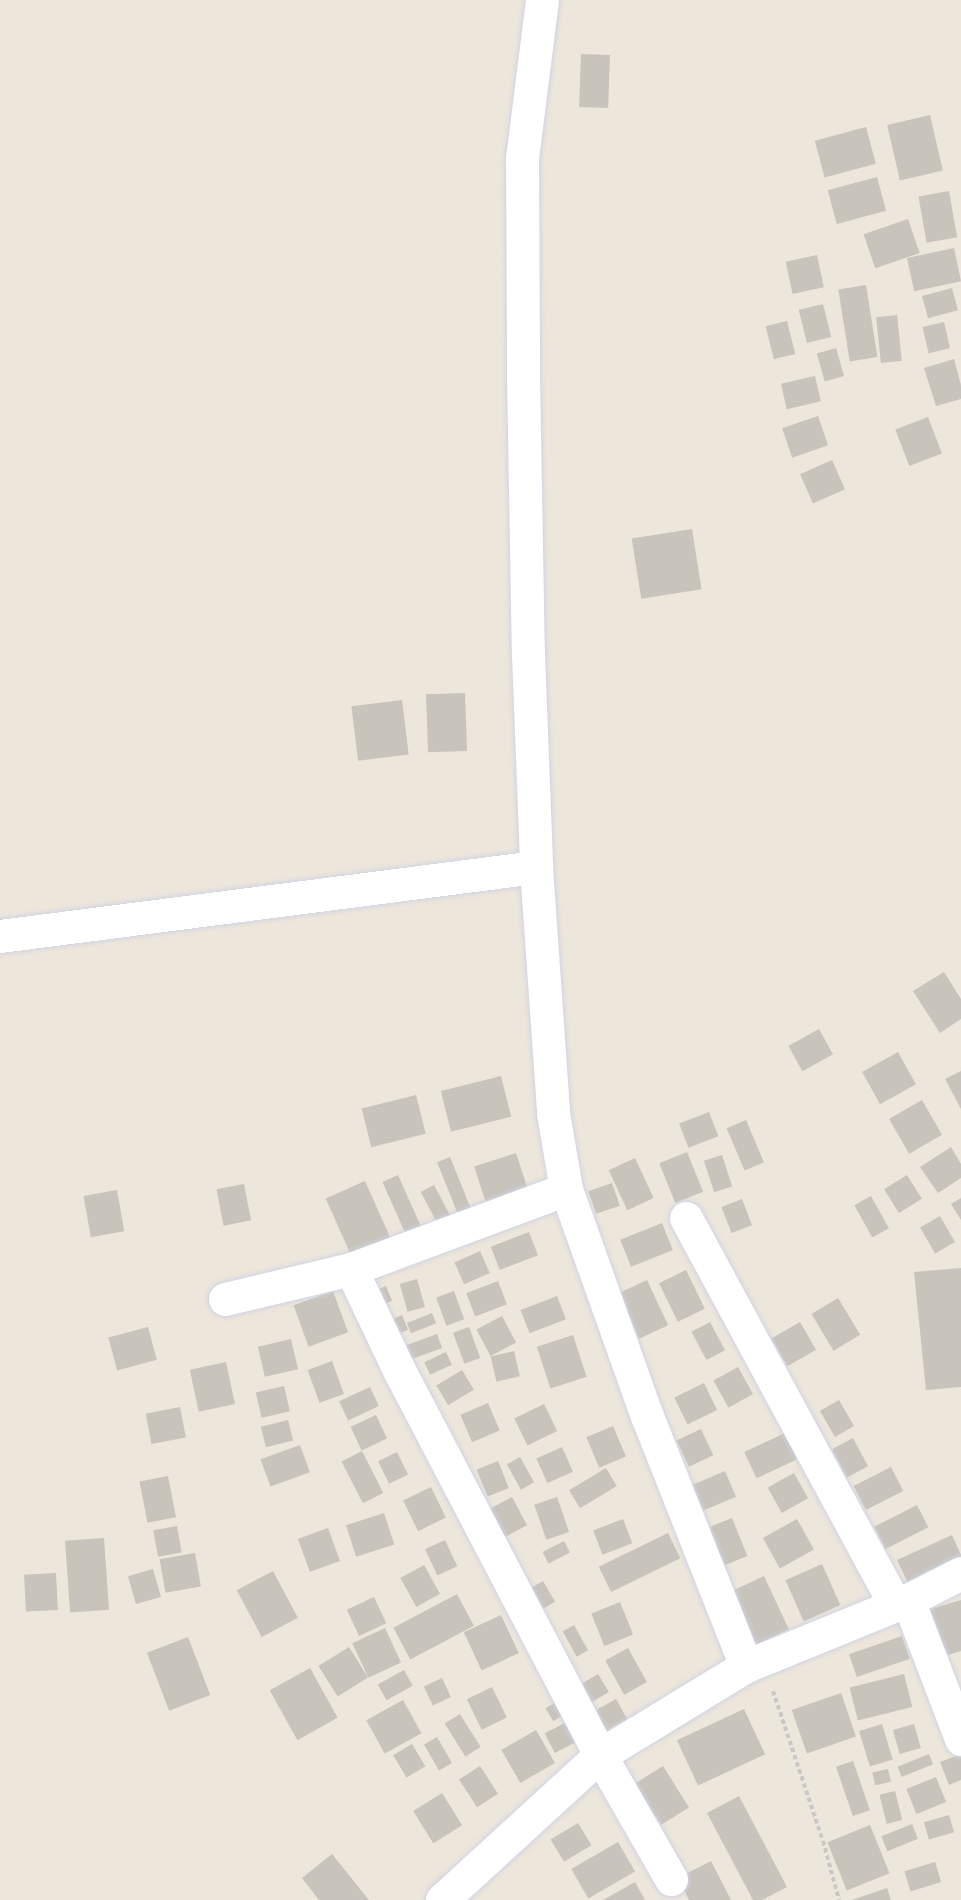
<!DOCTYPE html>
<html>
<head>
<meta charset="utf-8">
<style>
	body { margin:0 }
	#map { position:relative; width:961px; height:1900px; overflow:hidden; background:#ede6db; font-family:Rubik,sans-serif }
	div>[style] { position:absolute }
	.building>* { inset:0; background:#c8c3bb; transform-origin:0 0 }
	.path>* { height:4px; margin-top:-2px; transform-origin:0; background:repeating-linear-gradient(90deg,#c8c8c8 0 4.5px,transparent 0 7.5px) }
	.roads { filter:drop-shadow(0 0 2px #d0d3e4) drop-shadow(0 0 2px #d0d3e4) }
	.street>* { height:33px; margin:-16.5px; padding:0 16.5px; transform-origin:16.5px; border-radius:16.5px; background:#fff }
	span { translate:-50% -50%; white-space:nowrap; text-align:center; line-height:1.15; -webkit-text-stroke:6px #fff; paint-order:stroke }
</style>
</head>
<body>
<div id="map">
	<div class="building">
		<div style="left:581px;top:54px;width:29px;height:53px;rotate:2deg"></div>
		<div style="left:930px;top:115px;width:57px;height:44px;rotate:77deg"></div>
		<div style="left:866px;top:127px;width:38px;height:53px;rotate:75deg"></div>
		<div style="left:877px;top:177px;width:35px;height:51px;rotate:75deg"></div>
		<div style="left:949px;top:191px;width:47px;height:31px;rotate:80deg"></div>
		<div style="left:908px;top:219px;width:36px;height:47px;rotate:71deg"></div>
		<div style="left:954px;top:248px;width:34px;height:48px;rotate:78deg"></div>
		<div style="left:817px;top:255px;width:33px;height:32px;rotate:78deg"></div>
		<div style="left:866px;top:285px;width:73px;height:28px;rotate:81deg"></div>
		<div style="left:952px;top:288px;width:23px;height:31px;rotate:75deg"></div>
		<div style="left:823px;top:304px;width:34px;height:25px;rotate:76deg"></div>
		<div style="left:897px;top:315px;width:46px;height:21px;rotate:84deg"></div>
		<div style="left:787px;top:321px;width:34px;height:22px;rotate:76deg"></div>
		<div style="left:944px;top:322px;width:27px;height:22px;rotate:77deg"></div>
		<div style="left:836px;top:348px;width:29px;height:20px;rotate:74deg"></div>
		<div style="clip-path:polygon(954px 359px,961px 385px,961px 399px,936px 406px,924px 368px)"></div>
		<div style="left:815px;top:376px;width:26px;height:35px;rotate:77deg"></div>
		<div style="left:818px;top:416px;width:31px;height:38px;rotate:71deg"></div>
		<div style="left:928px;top:417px;width:39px;height:35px;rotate:69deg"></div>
		<div style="left:832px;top:460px;width:32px;height:35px;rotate:66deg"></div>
		<div style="left:692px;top:529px;width:61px;height:61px;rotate:81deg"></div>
		<div style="left:465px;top:693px;width:58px;height:39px;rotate:88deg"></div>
		<div style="left:402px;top:700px;width:55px;height:51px;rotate:83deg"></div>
		<div style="clip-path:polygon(944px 972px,961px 999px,961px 1019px,940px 1033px,913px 991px)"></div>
		<div style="left:819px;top:1029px;width:29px;height:35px;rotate:61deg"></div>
		<div style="left:898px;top:1052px;width:37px;height:41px;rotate:61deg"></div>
		<div style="clip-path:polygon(961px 1071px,961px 1109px,945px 1079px)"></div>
		<div style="left:501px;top:1076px;width:42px;height:62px;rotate:76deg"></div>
		<div style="left:416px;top:1095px;width:40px;height:56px;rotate:76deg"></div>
		<div style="left:922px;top:1100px;width:40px;height:38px;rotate:60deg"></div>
		<div style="left:709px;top:1112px;width:26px;height:32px;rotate:69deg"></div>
		<div style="left:746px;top:1120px;width:46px;height:21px;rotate:67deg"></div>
		<div style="clip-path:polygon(951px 1147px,961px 1164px,961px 1178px,938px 1193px,920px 1167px)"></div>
		<div style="left:687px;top:1152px;width:43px;height:30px;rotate:68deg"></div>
		<div style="left:516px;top:1153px;width:43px;height:44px;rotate:72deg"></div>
		<div style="left:722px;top:1155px;width:33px;height:19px;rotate:72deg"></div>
		<div style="left:450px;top:1157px;width:55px;height:14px;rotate:68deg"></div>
		<div style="left:635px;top:1158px;width:44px;height:29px;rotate:65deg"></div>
		<div style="left:398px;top:1175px;width:68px;height:17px;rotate:66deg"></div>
		<div style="left:907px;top:1175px;width:28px;height:27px;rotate:58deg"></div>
		<div style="left:365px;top:1181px;width:74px;height:43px;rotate:66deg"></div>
		<div style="left:612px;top:1183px;width:24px;height:25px;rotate:71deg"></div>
		<div style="left:244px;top:1184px;width:37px;height:28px;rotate:79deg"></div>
		<div style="left:434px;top:1185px;width:43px;height:15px;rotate:62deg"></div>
		<div style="left:117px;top:1190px;width:42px;height:34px;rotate:80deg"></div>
		<div style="left:871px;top:1196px;width:37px;height:19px;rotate:61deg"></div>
		<div style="clip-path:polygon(961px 1198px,961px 1220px,951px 1204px)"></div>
		<div style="left:742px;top:1199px;width:28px;height:22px;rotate:69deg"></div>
		<div style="left:940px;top:1216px;width:30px;height:23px;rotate:60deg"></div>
		<div style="left:662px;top:1223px;width:29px;height:45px;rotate:68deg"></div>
		<div style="left:529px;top:1232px;width:25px;height:41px;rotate:69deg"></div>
		<div style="left:480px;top:1251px;width:24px;height:28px;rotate:66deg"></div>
		<div style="clip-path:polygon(961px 1268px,961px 1387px,926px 1390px,914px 1272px)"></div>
		<div style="left:686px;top:1270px;width:43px;height:30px;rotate:64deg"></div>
		<div style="left:417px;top:1279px;width:29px;height:18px;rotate:74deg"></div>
		<div style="left:647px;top:1280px;width:50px;height:32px;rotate:65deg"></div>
		<div style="left:498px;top:1281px;width:25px;height:34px;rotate:69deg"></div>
		<div style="left:386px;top:1286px;width:16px;height:15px;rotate:68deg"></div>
		<div style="left:333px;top:1291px;width:44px;height:42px;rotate:70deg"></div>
		<div style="left:454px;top:1291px;width:30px;height:19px;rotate:70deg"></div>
		<div style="left:557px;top:1296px;width:25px;height:39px;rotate:69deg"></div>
		<div style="left:838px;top:1298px;width:43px;height:31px;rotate:59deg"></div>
		<div style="left:432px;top:1313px;width:11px;height:27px;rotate:68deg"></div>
		<div style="left:402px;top:1315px;width:16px;height:22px;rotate:68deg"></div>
		<div style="left:502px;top:1316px;width:30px;height:29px;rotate:62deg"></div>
		<div style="left:710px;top:1322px;width:32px;height:21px;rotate:62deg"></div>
		<div style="left:800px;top:1322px;width:32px;height:33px;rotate:60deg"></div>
		<div style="left:148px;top:1327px;width:34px;height:41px;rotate:75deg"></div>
		<div style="left:469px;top:1327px;width:33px;height:17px;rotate:70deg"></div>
		<div style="left:437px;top:1334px;width:15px;height:48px;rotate:70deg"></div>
		<div style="left:573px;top:1335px;width:44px;height:38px;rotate:72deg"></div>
		<div style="left:291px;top:1339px;width:31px;height:34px;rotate:77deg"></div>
		<div style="left:514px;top:1351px;width:26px;height:24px;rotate:77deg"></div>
		<div style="left:446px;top:1352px;width:14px;height:24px;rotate:65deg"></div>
		<div style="left:332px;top:1361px;width:35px;height:26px;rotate:70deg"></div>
		<div style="left:226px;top:1362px;width:43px;height:37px;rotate:78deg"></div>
		<div style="left:738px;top:1367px;width:31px;height:28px;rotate:61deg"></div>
		<div style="left:462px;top:1370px;width:23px;height:30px;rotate:59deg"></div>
		<div style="left:704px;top:1383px;width:30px;height:33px;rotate:64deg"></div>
		<div style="left:284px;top:1386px;width:26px;height:29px;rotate:77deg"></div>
		<div style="left:370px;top:1387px;width:21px;height:34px;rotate:65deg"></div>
		<div style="left:839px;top:1400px;width:30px;height:22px;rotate:60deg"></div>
		<div style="left:488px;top:1403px;width:30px;height:30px;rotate:67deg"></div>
		<div style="left:544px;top:1404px;width:30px;height:33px;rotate:64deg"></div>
		<div style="left:180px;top:1407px;width:31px;height:35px;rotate:79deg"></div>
		<div style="left:376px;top:1415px;width:26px;height:28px;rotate:65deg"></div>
		<div style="left:288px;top:1420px;width:21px;height:28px;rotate:76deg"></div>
		<div style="left:613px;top:1426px;width:33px;height:29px;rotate:67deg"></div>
		<div style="left:701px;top:1429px;width:29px;height:27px;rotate:65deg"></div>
		<div style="left:785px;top:1433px;width:29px;height:45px;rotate:65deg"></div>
		<div style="left:853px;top:1438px;width:32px;height:24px;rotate:62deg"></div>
		<div style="left:300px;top:1445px;width:29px;height:42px;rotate:70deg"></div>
		<div style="left:562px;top:1447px;width:27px;height:28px;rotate:66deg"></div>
		<div style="left:362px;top:1451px;width:47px;height:23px;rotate:63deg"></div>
		<div style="left:397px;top:1452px;width:25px;height:21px;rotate:64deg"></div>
		<div style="left:520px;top:1457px;width:29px;height:15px;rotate:61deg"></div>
		<div style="left:498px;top:1461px;width:29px;height:23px;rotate:68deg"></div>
		<div style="left:891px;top:1467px;width:27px;height:42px;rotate:63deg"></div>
		<div style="left:606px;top:1468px;width:21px;height:43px;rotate:59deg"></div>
		<div style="left:725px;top:1471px;width:28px;height:41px;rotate:67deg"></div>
		<div style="left:794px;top:1473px;width:29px;height:30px;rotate:61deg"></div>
		<div style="left:168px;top:1476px;width:42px;height:29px;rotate:79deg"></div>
		<div style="left:431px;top:1487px;width:34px;height:31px;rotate:64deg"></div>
		<div style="left:512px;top:1497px;width:32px;height:33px;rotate:62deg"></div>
		<div style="left:557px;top:1497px;width:37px;height:24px;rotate:71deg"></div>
		<div style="left:917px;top:1505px;width:25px;height:48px;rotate:63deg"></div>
		<div style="left:384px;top:1513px;width:33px;height:40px;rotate:72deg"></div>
		<div style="left:732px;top:1518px;width:41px;height:28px;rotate:68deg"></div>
		<div style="left:623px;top:1519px;width:26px;height:32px;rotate:69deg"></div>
		<div style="left:797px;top:1519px;width:35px;height:39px;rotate:61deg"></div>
		<div style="left:177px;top:1526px;width:27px;height:24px;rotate:80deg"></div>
		<div style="left:328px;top:1528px;width:35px;height:32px;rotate:70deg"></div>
		<div style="left:668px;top:1533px;width:28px;height:77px;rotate:64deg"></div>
		<div style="clip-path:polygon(952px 1535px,961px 1555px,961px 1566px,911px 1589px,897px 1560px)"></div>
		<div style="left:104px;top:1538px;width:72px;height:39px;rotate:86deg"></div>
		<div style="left:445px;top:1540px;width:29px;height:22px;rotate:65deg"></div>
		<div style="left:564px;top:1541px;width:13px;height:24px;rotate:63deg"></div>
		<div style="left:195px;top:1553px;width:34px;height:36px;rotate:80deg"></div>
		<div style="left:822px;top:1564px;width:45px;height:40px;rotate:66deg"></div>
		<div style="left:424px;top:1565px;width:33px;height:27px;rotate:61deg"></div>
		<div style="left:153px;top:1569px;width:29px;height:26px;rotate:74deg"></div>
		<div style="left:273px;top:1571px;width:53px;height:41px;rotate:62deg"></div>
		<div style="left:56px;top:1573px;width:37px;height:32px;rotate:87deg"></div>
		<div style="left:764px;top:1576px;width:59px;height:37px;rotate:65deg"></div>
		<div style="left:543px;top:1581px;width:24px;height:26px;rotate:60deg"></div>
		<div style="left:457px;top:1594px;width:36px;height:72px;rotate:62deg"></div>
		<div style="left:374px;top:1597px;width:29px;height:30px;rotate:65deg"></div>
		<div style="clip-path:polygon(961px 1600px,961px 1651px,941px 1657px,927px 1610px)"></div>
		<div style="left:620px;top:1602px;width:35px;height:31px;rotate:68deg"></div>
		<div style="left:501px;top:1615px;width:42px;height:41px;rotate:65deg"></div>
		<div style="left:574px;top:1625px;width:29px;height:13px;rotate:61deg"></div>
		<div style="left:385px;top:1628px;width:38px;height:36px;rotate:65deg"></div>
		<div style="left:902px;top:1636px;width:24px;height:56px;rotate:71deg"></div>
		<div style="left:188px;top:1637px;width:62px;height:44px;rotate:69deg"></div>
		<div style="left:349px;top:1647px;width:36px;height:36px;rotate:58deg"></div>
		<div style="left:628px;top:1648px;width:39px;height:26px;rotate:61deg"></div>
		<div style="left:310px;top:1668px;width:57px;height:46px;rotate:61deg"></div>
		<div style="left:404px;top:1670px;width:18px;height:30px;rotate:61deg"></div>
		<div style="left:598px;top:1674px;width:21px;height:22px;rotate:59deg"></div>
		<div style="left:904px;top:1674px;width:34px;height:56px;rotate:76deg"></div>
		<div style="left:442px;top:1678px;width:21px;height:20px;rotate:65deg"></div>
		<div style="left:492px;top:1687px;width:34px;height:28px;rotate:64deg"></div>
		<div style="left:841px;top:1693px;width:46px;height:52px;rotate:71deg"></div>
		<div style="left:616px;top:1699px;width:23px;height:27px;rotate:61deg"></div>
		<div style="left:403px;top:1700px;width:38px;height:42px;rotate:61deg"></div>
		<div style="left:559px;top:1700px;width:15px;height:16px;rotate:58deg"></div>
		<div style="left:744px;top:1709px;width:50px;height:74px;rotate:65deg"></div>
		<div style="left:460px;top:1714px;width:39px;height:18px;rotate:58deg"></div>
		<div style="left:567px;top:1722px;width:22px;height:25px;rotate:63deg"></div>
		<div style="left:882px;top:1724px;width:37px;height:24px;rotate:73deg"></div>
		<div style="left:914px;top:1724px;width:25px;height:22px;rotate:74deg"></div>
		<div style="left:536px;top:1730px;width:38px;height:40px;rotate:60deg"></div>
		<div style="left:437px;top:1737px;width:30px;height:15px;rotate:60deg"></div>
		<div style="left:412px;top:1744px;width:26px;height:22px;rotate:59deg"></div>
		<div style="left:929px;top:1754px;width:11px;height:34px;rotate:68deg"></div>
		<div style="clip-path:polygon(961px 1754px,961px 1780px,949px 1785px,940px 1762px)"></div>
		<div style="left:853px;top:1761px;width:52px;height:18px;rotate:71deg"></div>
		<div style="left:480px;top:1766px;width:33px;height:25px;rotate:57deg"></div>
		<div style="left:663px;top:1766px;width:49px;height:33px;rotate:58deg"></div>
		<div style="left:888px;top:1769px;width:13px;height:16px;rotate:77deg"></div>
		<div style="left:936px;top:1777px;width:27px;height:32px;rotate:68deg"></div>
		<div style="left:895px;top:1791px;width:30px;height:16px;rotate:76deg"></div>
		<div style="left:442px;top:1793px;width:38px;height:34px;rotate:58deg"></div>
		<div style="clip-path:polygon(739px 1796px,787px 1887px,762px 1900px,753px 1900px,707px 1813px)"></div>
		<div style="left:949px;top:1815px;width:18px;height:26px;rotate:74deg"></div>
		<div style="left:578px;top:1823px;width:26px;height:32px;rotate:59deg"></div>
		<div style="left:912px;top:1824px;width:16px;height:33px;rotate:68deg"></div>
		<div style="left:870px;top:1825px;width:52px;height:46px;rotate:68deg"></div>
		<div style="left:618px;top:1842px;width:34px;height:54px;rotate:60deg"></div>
		<div style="clip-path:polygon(332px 1854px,369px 1900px,319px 1900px,302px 1878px)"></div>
		<div style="clip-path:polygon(711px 1861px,731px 1900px,689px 1900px,678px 1878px)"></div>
		<div style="left:935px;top:1862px;width:21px;height:32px;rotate:73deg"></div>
		<div style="clip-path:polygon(635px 1882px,645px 1900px,603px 1900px)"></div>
		<div style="clip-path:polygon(887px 1888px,891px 1900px,852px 1900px)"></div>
	</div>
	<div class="path">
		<div style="left:773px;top:1691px;width:158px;rotate:71.6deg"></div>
		<div style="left:823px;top:1841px;width:61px;rotate:74.8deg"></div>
	</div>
	<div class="roads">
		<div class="street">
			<div style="left:542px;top:0;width:159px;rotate:97.2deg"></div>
			<div style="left:522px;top:158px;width:217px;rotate:89.7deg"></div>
			<div style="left:523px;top:375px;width:279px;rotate:89deg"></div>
			<div style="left:528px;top:654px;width:213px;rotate:87.8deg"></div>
			<div style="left:536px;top:867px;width:247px;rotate:86deg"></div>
			<div style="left:553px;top:1113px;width:77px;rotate:80.3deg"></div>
			<div style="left:566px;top:1189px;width:241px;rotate:70.4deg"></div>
			<div style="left:647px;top:1416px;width:269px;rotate:68.4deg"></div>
			<div style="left:0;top:936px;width:540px;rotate:-7.34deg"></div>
			<div style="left:686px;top:1218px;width:440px;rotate:61.6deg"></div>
			<div style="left:351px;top:1269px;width:114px;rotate:64.6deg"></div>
			<div style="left:400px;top:1372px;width:432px;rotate:62.4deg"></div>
			<div style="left:600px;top:1755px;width:143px;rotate:60.2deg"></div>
			<div style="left:225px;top:1299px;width:130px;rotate:-13.4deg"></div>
			<div style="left:351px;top:1269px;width:229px;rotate:-20.4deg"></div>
			<div style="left:908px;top:1600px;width:149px;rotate:69.1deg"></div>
			<div style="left:442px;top:1900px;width:214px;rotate:-42.5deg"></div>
			<div style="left:600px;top:1755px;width:171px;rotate:-31.4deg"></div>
			<div style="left:746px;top:1666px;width:175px;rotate:-22.2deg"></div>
			<div style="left:908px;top:1600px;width:59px;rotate:-27deg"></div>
		</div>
	</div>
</div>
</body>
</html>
